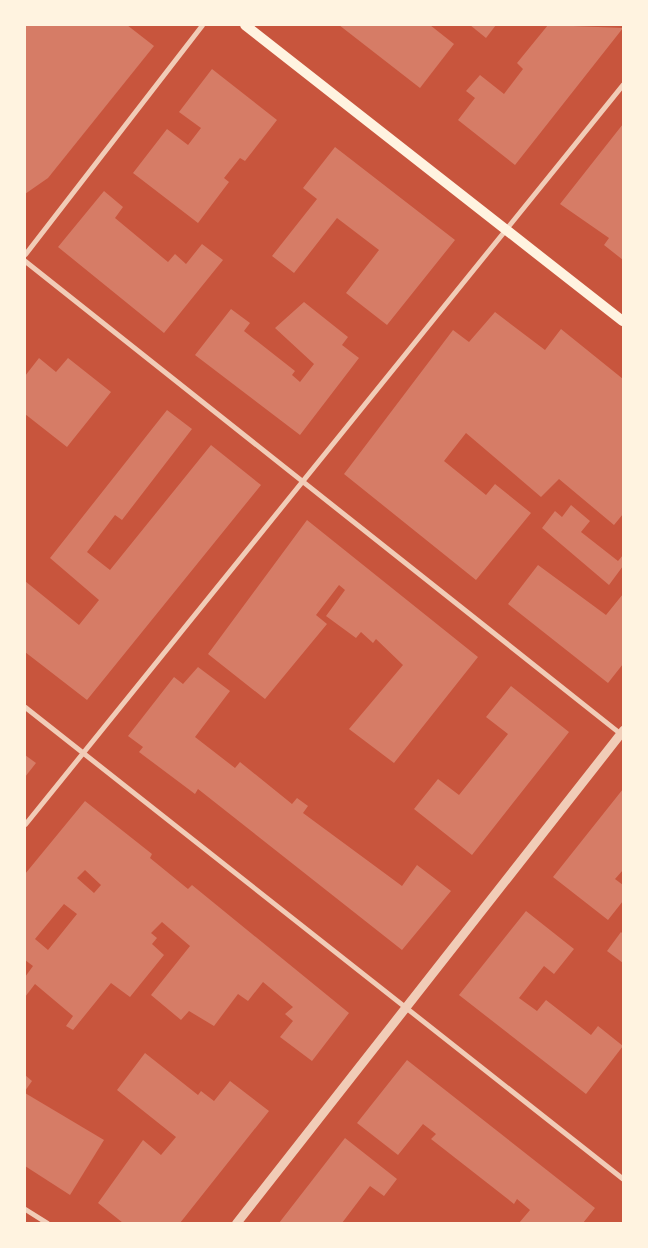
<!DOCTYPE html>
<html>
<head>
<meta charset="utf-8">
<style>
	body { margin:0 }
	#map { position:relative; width:648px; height:1248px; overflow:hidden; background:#c8553d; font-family:"Golos Text",sans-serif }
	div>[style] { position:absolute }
	.building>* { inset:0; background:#d67c66 }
	.minor>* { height:5px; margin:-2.5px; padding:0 2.5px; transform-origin:2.5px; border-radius:2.5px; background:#f1ccb7 }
	.tertiary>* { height:9px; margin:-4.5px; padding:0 4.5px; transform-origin:4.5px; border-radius:4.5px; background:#f1ccb7 }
	.secondary>* { height:10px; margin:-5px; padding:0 5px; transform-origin:5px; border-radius:5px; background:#fff3e0 }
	span { translate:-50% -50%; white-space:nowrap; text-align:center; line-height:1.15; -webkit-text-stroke:4.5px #fff3e0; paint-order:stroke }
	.frame { position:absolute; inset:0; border:26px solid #fff3e0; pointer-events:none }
</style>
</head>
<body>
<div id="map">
	<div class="building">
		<div style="clip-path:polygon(25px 25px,127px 25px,154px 46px,48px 178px,25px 194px)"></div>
		<div style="clip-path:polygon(339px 25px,430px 25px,454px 44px,420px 88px)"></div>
		<div style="clip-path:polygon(470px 25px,496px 25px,486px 38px)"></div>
		<div style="clip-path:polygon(548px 25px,623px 28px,515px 165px,458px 120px,475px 98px,466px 91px,480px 75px,504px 94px,523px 69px,517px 63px)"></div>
		<div style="clip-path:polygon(212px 69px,277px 120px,245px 161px,240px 158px,224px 178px,229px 182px,198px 223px,133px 173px,167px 129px,188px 145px,201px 128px,179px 112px)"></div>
		<div style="clip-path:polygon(623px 124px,623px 260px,604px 245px,609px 238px,560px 204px)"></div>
		<div style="clip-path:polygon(335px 147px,455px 240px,387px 325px,346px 293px,379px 250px,337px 218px,294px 273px,272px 256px,317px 199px,303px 188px)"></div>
		<div style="clip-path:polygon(104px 191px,123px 207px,115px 218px,168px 262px,175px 254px,186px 264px,202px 244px,223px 260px,164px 333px,58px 247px)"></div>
		<div style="clip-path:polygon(304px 302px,348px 337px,342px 345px,359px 358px,300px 435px,195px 355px,231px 309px,250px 323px,244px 331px,295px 371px,292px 375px,300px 382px,314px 364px,275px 328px)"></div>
		<div style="clip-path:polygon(495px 312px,545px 350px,561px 329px,623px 379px,623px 514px,614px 525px,559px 479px,541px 497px,466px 433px,444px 461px,486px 495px,495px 484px,531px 513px,476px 580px,344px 474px,453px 330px,469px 342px)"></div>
		<div style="clip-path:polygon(39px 358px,56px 372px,68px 358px,111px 392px,67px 447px,25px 414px,25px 376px)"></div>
		<div style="clip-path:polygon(167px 410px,192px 429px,122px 520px,115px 515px,87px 552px,110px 570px,211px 445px,261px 485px,87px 700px,25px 652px,25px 581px,79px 625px,99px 600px,50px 558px)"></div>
		<div style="clip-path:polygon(571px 505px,590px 521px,581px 532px,618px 561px,623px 555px,623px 566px,609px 585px,542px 528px,555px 511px,562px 517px)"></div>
		<div style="clip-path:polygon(307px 520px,478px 657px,394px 763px,349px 729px,403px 665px,376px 639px,373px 643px,361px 632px,356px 638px,326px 616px,345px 590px,339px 585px,316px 615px,327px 624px,265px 699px,208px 654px)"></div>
		<div style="clip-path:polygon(538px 565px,606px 615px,623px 594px,623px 664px,608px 683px,508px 604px)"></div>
		<div style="clip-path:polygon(198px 667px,230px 691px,195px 737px,235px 768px,240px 762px,292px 804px,297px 798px,308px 806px,303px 813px,402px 886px,417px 865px,451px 891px,402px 950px,198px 789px,195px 794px,139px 752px,143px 747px,128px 736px,174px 677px,183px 684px)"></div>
		<div style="clip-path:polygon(511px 686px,569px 732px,472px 855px,414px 809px,438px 779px,459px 795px,508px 734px,486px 717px)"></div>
		<div style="clip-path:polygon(25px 755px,36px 763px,25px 777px)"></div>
		<div style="clip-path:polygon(623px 789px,623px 870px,615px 879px,623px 885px,623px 901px,608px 920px,553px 877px)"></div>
		<div style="clip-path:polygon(evenodd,85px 801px,152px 854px,150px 858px,188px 889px,192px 885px,349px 1013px,312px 1061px,280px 1037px,293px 1021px,285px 1014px,293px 1007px,263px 982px,248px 1001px,238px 994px,214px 1026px,189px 1011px,181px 1020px,151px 995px,190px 946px,162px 922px,151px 933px,157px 938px,152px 944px,164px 955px,130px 997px,111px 983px,73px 1030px,66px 1026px,73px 1016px,35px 984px,25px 997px,25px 977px,33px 966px,25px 960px,25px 874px,85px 801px,85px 870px,101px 885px,94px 893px,77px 878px,85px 870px,85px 801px,64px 904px,77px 914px,48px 950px,35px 939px,64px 904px)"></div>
		<div style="clip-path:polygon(526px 911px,574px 949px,554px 974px,544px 966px,519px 998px,537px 1011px,546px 1000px,591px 1035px,598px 1026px,623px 1046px,586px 1094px,459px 995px)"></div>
		<div style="clip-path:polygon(621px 932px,623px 934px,623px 963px,607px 951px)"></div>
		<div style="clip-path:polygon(145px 1053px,198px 1095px,201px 1091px,214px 1101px,230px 1081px,269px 1111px,180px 1223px,123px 1223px,98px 1203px,143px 1140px,161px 1155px,176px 1137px,117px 1090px)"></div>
		<div style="clip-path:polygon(407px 1060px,595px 1208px,583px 1223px,519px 1223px,530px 1210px,517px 1199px,514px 1204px,431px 1139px,436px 1134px,423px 1124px,398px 1155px,357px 1123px)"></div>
		<div style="clip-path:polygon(25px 1075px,32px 1081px,25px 1091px)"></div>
		<div style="clip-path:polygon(25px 1093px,104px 1140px,70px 1195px,25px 1166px)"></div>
		<div style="clip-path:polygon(345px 1138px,397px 1179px,384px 1196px,370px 1186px,342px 1223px,279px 1223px)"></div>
	</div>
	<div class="minor">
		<div style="left:25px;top:254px;width:289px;rotate:-52.3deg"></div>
		<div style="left:25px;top:261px;width:761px;rotate:38.44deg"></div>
		<div style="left:25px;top:707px;width:762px;rotate:38.28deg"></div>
		<div style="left:25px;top:824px;width:951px;rotate:-51.06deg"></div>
		<div style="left:25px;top:1209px;width:26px;rotate:32deg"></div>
	</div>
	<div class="tertiary">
		<div style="left:236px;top:1223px;width:627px;rotate:-51.87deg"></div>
	</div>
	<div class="secondary">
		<div style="left:245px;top:25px;width:480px;rotate:38.1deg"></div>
	</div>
	<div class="frame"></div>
</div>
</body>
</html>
